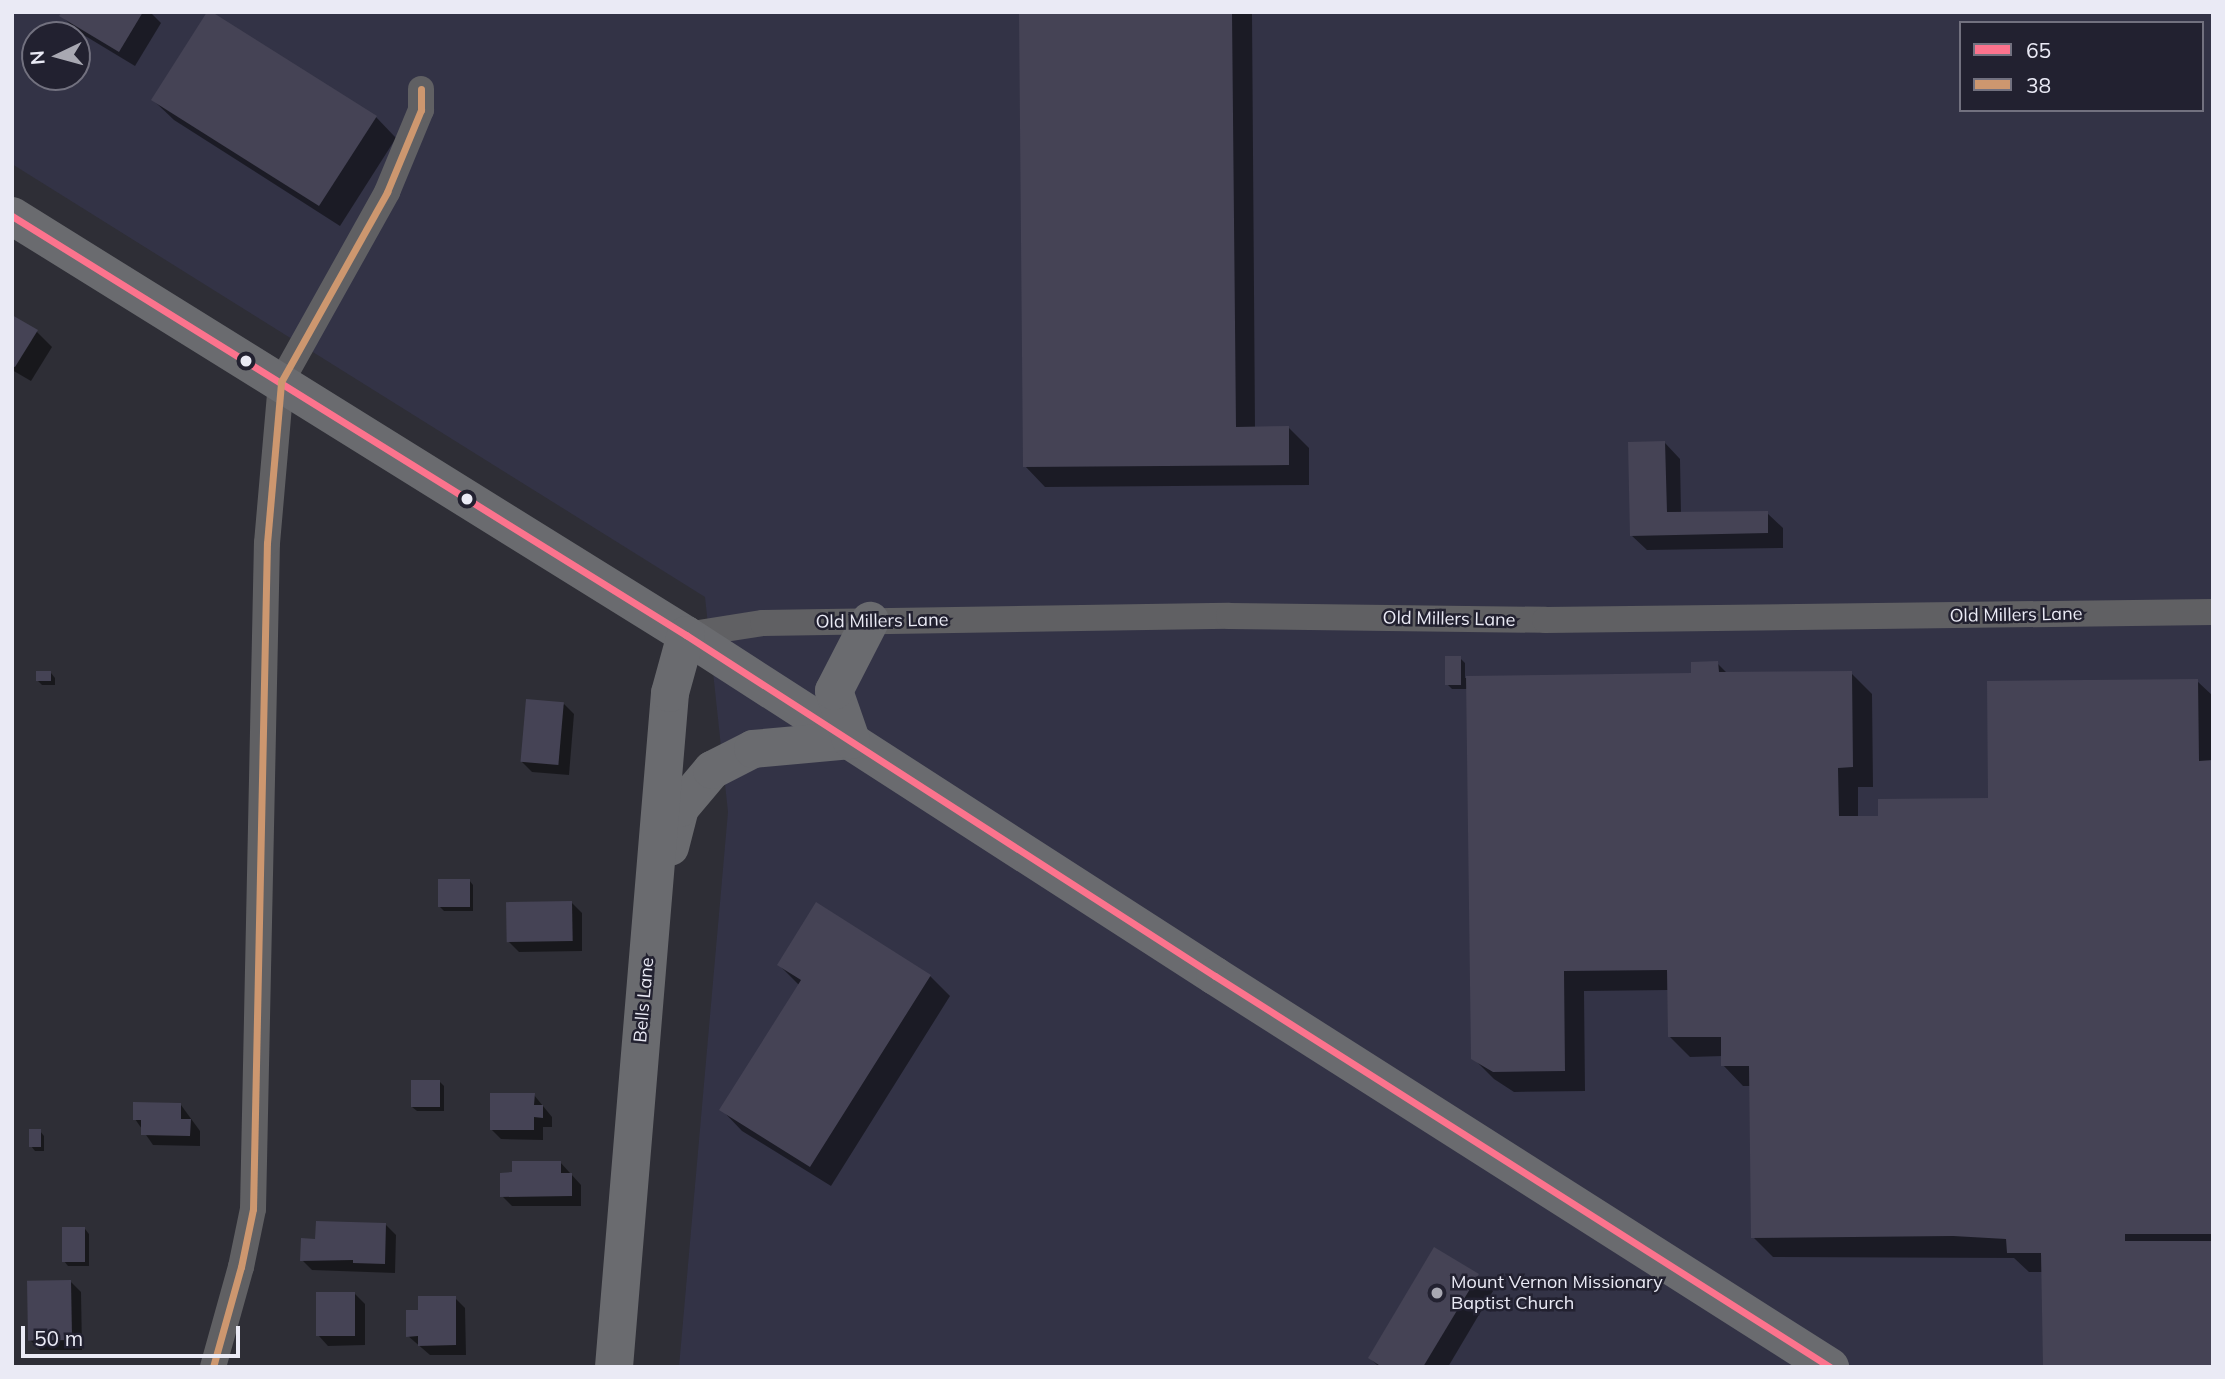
<!DOCTYPE html>
<html>
<head>
<meta charset="utf-8">
<style>
	body { margin:0 }
	#map { position:relative; width:2225px; height:1379px; overflow:hidden; background:#2e2e36; font-family:Mulish,sans-serif }
	div>[style] { position:absolute }
	.built>* { inset:0; background:#333346 }
	.shadow>* { inset:0; background:#0007 }
	.building>* { inset:0; background:#454355; transform-origin:0 0 }
	.minor>* { height:26px; margin:-13px; padding:0 13px; transform-origin:13px; border-radius:13px; background:#606063 }
	.secondary>* { height:38px; margin:-19px; padding:0 19px; transform-origin:19px; border-radius:19px; background:#6a6b6f }
	.bus-1>* { height:7px; margin:-3.5px; padding:0 3.5px; transform-origin:3.5px; border-radius:3.5px; background:#fc738d }
	.bus-2>* { height:7px; margin:-3.5px; padding:0 3.5px; transform-origin:3.5px; border-radius:3.5px; background:#cd976f }
	.dots>* { width:19px; height:19px; translate:-50% -50%; box-sizing:border-box; border:4px solid #222130; border-radius:50% }
	span { translate:-50% -50%; white-space:nowrap; text-align:center; line-height:1.15; -webkit-text-stroke:5px #222130; paint-order:stroke }
	.street-label { font-size:18px; color:#eaeaf5 }
	.poi-label { font-size:18px; color:#eaeaf5 }
	.left { translate:0 -50%; text-align:left }
	.frame { position:absolute; inset:0; border:14px solid #eaeaf5; pointer-events:none }
	.legend { position:absolute; left:1959px; top:21px; width:245px; height:91px; box-sizing:border-box; background:#222130; border:2px solid #72717f; margin:0; padding:9px 12px; list-style:none; font-size:21px; color:#eaeaf5 }
	.legend li { display:flex; align-items:center; gap:14px; height:35px }
	.legend b { width:35px; border:2px solid #72717f }
	.north { position:absolute; left:21px; top:21px; width:70px; height:70px; box-sizing:border-box; background:#222130; border:2px solid #72717f; border-radius:50%; rotate:265deg; font-size:19px; font-weight:700; line-height:28px; text-align:center; color:#eaeaf5 }
	.north::after { content:''; display:block; margin:auto; width:24px; height:32px; background:#a8a8b2; clip-path:polygon(50% 0,100% 100%,50% 72%,0 100%) }
	.scale { position:absolute; left:21px; top:1326px; width:219px; height:32px; box-sizing:border-box; border:4px solid #eaeaf5; border-top:0; padding-left:9px; font-size:21px; line-height:24px; white-space:nowrap; color:#eaeaf5; -webkit-text-stroke:5px #222130; paint-order:stroke }
</style>
</head>
<body>
<div id="map">
	<div class="built">
		<div style="clip-path:polygon(evenodd,12px 12px,2213px 12px,2213px 1367px,679px 1367px,728px 812px,705px 597px,12px 164px,12px 12px,1961px 23px,2202px 23px,2202px 110px,1961px 110px,1961px 23px,12px 12px,35px 35px,77px 35px,77px 77px,35px 77px,35px 35px)"></div>
	</div>
	<div class="shadow">
		<div style="clip-path:polygon(64px 12px,150px 12px,161px 23px,135px 66px,77px 31px,62px 16px)"></div>
		<div style="clip-path:polygon(1021px 12px,1252px 12px,1255px 428px,1288px 427px,1309px 448px,1309px 485px,1045px 487px,1025px 466px)"></div>
		<div style="clip-path:polygon(153px 100px,376px 117px,396px 138px,340px 226px,174px 120px)"></div>
		<div style="clip-path:polygon(12px 317px,36px 331px,52px 347px,31px 381px,12px 370px)"></div>
		<div style="clip-path:polygon(1665px 443px,1680px 459px,1681px 514px,1767px 513px,1783px 528px,1783px 548px,1647px 550px,1631px 535px)"></div>
		<div style="clip-path:polygon(1460px 658px,1465px 663px,1465px 678px,1693px 675px,1717px 663px,1728px 674px,1851px 673px,1872px 694px,1873px 787px,1858px 787px,1858px 818px,1879px 817px,1990px 799px,2197px 681px,2213px 696px,2213px 1367px,2043px 1272px,2029px 1272px,2014px 1258px,1773px 1257px,1753px 1237px,1751px 1086px,1743px 1086px,1723px 1065px,1723px 1056px,1690px 1057px,1669px 1036px,1669px 990px,1584px 991px,1585px 1091px,1514px 1092px,1494px 1079px,1473px 1058px,1468px 689px,1452px 689px,1448px 685px)"></div>
		<div style="clip-path:polygon(51px 673px,55px 678px,55px 685px,42px 685px,37px 680px)"></div>
		<div style="clip-path:polygon(564px 704px,574px 714px,569px 775px,532px 772px,522px 762px)"></div>
		<div style="clip-path:polygon(469px 880px,473px 885px,473px 911px,444px 911px,440px 907px)"></div>
		<div style="clip-path:polygon(572px 903px,582px 913px,582px 951px,519px 952px,509px 942px)"></div>
		<div style="clip-path:polygon(779px 965px,930px 976px,950px 996px,831px 1186px,742px 1131px,722px 1110px,800px 986px)"></div>
		<div style="clip-path:polygon(440px 1082px,444px 1086px,444px 1111px,417px 1111px,412px 1107px)"></div>
		<div style="clip-path:polygon(534px 1095px,552px 1117px,552px 1127px,543px 1127px,543px 1140px,501px 1139px,491px 1129px)"></div>
		<div style="clip-path:polygon(181px 1105px,200px 1131px,200px 1146px,153px 1145px,135px 1119px)"></div>
		<div style="clip-path:polygon(40px 1131px,44px 1136px,44px 1151px,35px 1151px,31px 1146px)"></div>
		<div style="clip-path:polygon(560px 1162px,581px 1185px,581px 1206px,512px 1206px,502px 1196px)"></div>
		<div style="clip-path:polygon(386px 1225px,396px 1235px,395px 1273px,312px 1270px,302px 1260px,317px 1241px)"></div>
		<div style="clip-path:polygon(85px 1229px,89px 1234px,89px 1266px,68px 1266px,64px 1261px)"></div>
		<div style="clip-path:polygon(1477px 1275px,1493px 1291px,1448px 1367px,1379px 1367px,1370px 1358px)"></div>
		<div style="clip-path:polygon(71px 1282px,81px 1292px,82px 1350px,40px 1350px,30px 1340px)"></div>
		<div style="clip-path:polygon(355px 1294px,365px 1304px,365px 1345px,328px 1346px,318px 1335px)"></div>
		<div style="clip-path:polygon(455px 1298px,465px 1308px,466px 1355px,430px 1355px,408px 1336px,420px 1312px)"></div>
	</div>
	<div class="building">
		<div style="clip-path:polygon(62px 12px,143px 12px,119px 52px,59px 16px)"></div>
		<div style="clip-path:polygon(207px 12px,212px 12px,377px 116px,319px 206px,151px 100px)"></div>
		<div style="clip-path:polygon(1019px 12px,1232px 12px,1236px 427px,1289px 426px,1289px 465px,1023px 467px)"></div>
		<div style="clip-path:polygon(12px 315px,38px 330px,15px 367px,12px 366px)"></div>
		<div style="clip-path:polygon(1665px 441px,1667px 512px,1768px 511px,1768px 533px,1630px 536px,1628px 442px)"></div>
		<div style="left:1445px;top:656px;width:16px;height:29px"></div>
		<div style="clip-path:polygon(1718px 661px,1719px 672px,1852px 671px,1853px 767px,1838px 768px,1839px 816px,1878px 816px,1878px 799px,1988px 798px,1987px 681px,2198px 679px,2199px 761px,2213px 760px,2213px 1234px,2125px 1234px,2125px 1241px,2213px 1241px,2213px 1367px,2043px 1367px,2041px 1253px,2007px 1253px,2006px 1239px,1953px 1236px,1751px 1238px,1749px 1066px,1721px 1066px,1721px 1037px,1668px 1037px,1667px 970px,1564px 971px,1565px 1071px,1493px 1072px,1471px 1059px,1466px 676px,1691px 673px,1691px 662px)"></div>
		<div style="left:36px;top:671px;width:15px;height:10px"></div>
		<div style="left:526px;top:699px;width:38px;height:63px;rotate:5deg"></div>
		<div style="left:438px;top:879px;width:32px;height:28px"></div>
		<div style="left:572px;top:901px;width:40px;height:66px;rotate:89deg"></div>
		<div style="clip-path:polygon(816px 902px,931px 975px,810px 1167px,719px 1110px,801px 980px,777px 965px)"></div>
		<div style="left:411px;top:1080px;width:29px;height:27px"></div>
		<div style="clip-path:polygon(490px 1093px,535px 1093px,534px 1105px,543px 1105px,543px 1118px,534px 1117px,534px 1130px,490px 1130px)"></div>
		<div style="clip-path:polygon(133px 1102px,181px 1103px,181px 1119px,191px 1119px,190px 1136px,141px 1135px,141px 1120px,133px 1120px)"></div>
		<div style="left:29px;top:1129px;width:12px;height:18px"></div>
		<div style="clip-path:polygon(512px 1161px,561px 1161px,561px 1173px,572px 1173px,572px 1196px,500px 1197px,500px 1173px,512px 1172px)"></div>
		<div style="clip-path:polygon(316px 1221px,386px 1223px,385px 1264px,353px 1263px,353px 1260px,300px 1261px,301px 1238px,315px 1239px)"></div>
		<div style="left:62px;top:1227px;width:23px;height:35px"></div>
		<div style="clip-path:polygon(1434px 1247px,1479px 1274px,1423px 1367px,1382px 1367px,1368px 1358px)"></div>
		<div style="left:71px;top:1280px;width:60px;height:44px;rotate:89deg"></div>
		<div style="left:316px;top:1292px;width:39px;height:44px"></div>
		<div style="clip-path:polygon(418px 1296px,456px 1296px,456px 1345px,418px 1346px,418px 1336px,406px 1337px,406px 1310px,418px 1310px)"></div>
	</div>
	<div class="minor">
		<div style="left:686px;top:635px;width:78px;rotate:-8.9deg"></div>
		<div style="left:763px;top:623px;width:466px;rotate:-0.9deg"></div>
		<div style="left:1229px;top:616px;width:316px;rotate:0.7deg"></div>
		<div style="left:1545px;top:620px;width:668px;rotate:-0.69deg"></div>
		<div style="left:213px;top:1367px;width:104px;rotate:-74.4deg"></div>
		<div style="left:241px;top:1267px;width:59px;rotate:-78.3deg"></div>
		<div style="left:253px;top:1209px;width:666px;rotate:-88.8deg"></div>
		<div style="left:267px;top:543px;width:162px;rotate:-85deg"></div>
		<div style="left:281px;top:382px;width:218px;rotate:-60.8deg"></div>
		<div style="left:387px;top:192px;width:89px;rotate:-67.5deg"></div>
		<div style="left:421px;top:110px;width:21px;rotate:-90deg"></div>
	</div>
	<div class="secondary">
		<div style="left:12px;top:216px;width:794px;rotate:31.87deg"></div>
		<div style="left:686px;top:635px;width:629px;rotate:32.81deg"></div>
		<div style="left:1215px;top:976px;width:729px;rotate:32.45deg"></div>
		<div style="left:670px;top:847px;width:40px;rotate:-75.6deg"></div>
		<div style="left:680px;top:808px;width:50px;rotate:-49.9deg"></div>
		<div style="left:712px;top:770px;width:46px;rotate:-27.1deg"></div>
		<div style="left:753px;top:749px;width:98px;rotate:-5.2deg"></div>
		<div style="left:851px;top:740px;width:52px;rotate:-109.1deg"></div>
		<div style="left:834px;top:691px;width:79px;rotate:-62.8deg"></div>
		<div style="left:614px;top:1367px;width:676px;rotate:-85.25deg"></div>
		<div style="left:670px;top:693px;width:60px;rotate:-74.6deg"></div>
	</div>
	<div class="bus-1">
		<div style="left:12px;top:216px;width:794px;rotate:31.87deg"></div>
		<div style="left:686px;top:635px;width:629px;rotate:32.81deg"></div>
		<div style="left:1215px;top:976px;width:729px;rotate:32.45deg"></div>
	</div>
	<div class="bus-2">
		<div style="left:213px;top:1367px;width:104px;rotate:-74.4deg"></div>
		<div style="left:241px;top:1267px;width:59px;rotate:-78.3deg"></div>
		<div style="left:253px;top:1209px;width:666px;rotate:-88.8deg"></div>
		<div style="left:267px;top:543px;width:162px;rotate:-85deg"></div>
		<div style="left:281px;top:382px;width:218px;rotate:-60.8deg"></div>
		<div style="left:387px;top:192px;width:89px;rotate:-67.5deg"></div>
		<div style="left:421px;top:110px;width:21px;rotate:-90deg"></div>
	</div>
	<div class="dots">
		<div style="left:246px;top:361px;background:#eaeaf5"></div>
		<div style="left:467px;top:499px;background:#eaeaf5"></div>
		<div style="left:1437px;top:1293px;background:#a8a8b2"></div>
	</div>
	<div class="street-label">
		<span style="left:2016px;top:615px;rotate:-1deg">Old Millers Lane</span>
		<span style="left:1449px;top:619px;rotate:1deg">Old Millers Lane</span>
		<span style="left:882px;top:621px;rotate:-1deg">Old Millers Lane</span>
		<span style="left:644px;top:1000px;rotate:-85deg">Bells Lane</span>
	</div>
	<div class="poi-label">
		<span class="left" style="left:1451px;top:1293px">Mount Vernon Missionary<br>Baptist Church</span>
	</div>
	<div class="frame"></div>
	<ul class="legend">
	<li><b style="height:9px;background:#fc738d"></b>65</li>
	<li><b style="height:9px;background:#cd976f"></b>38</li>
	</ul>
	<div class="north">N</div>
	<div class="scale">50 m</div>
</div>
</body>
</html>
